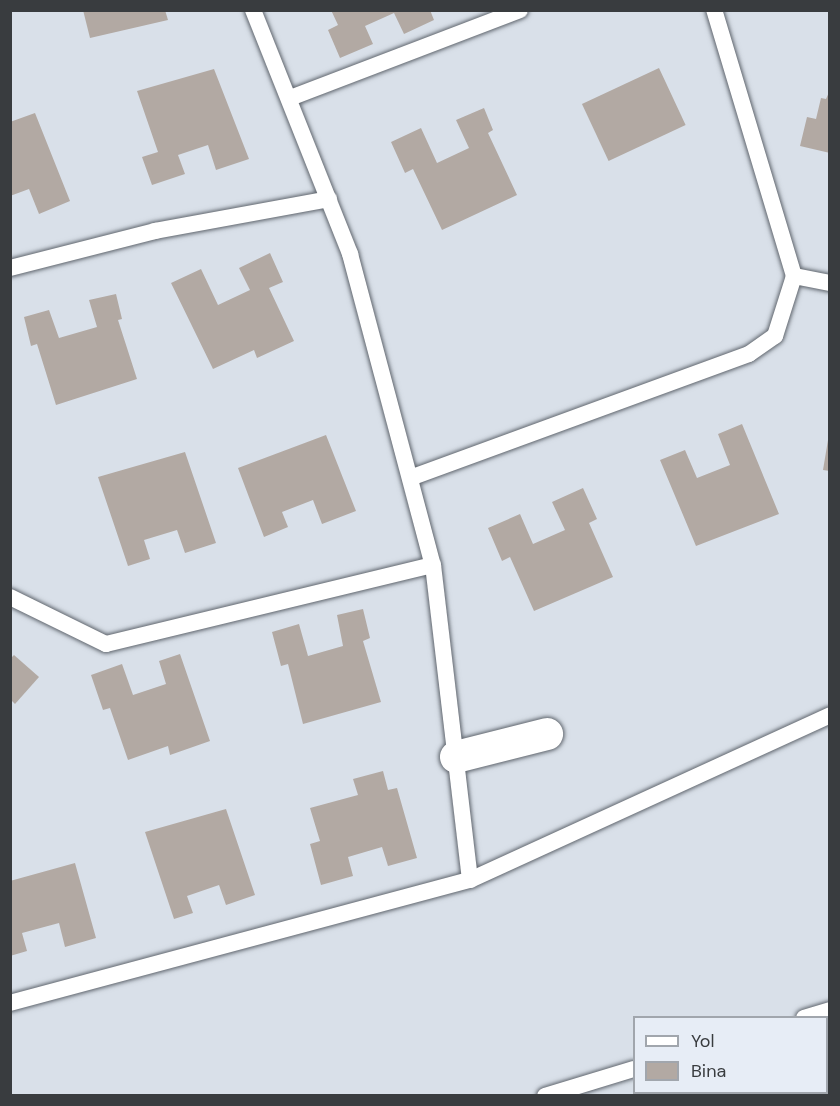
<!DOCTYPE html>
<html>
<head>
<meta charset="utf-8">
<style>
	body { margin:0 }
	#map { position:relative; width:840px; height:1106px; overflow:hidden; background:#d9e0e9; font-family:"DM Sans",sans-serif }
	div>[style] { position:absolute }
	.building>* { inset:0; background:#b2a9a3; transform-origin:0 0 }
	.roads { filter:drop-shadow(0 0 2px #60666e) drop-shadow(0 0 2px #60666e) }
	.service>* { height:16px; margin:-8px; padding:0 8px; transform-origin:8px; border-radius:8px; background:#fff }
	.minor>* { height:32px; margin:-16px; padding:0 16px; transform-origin:16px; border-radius:16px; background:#fff }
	span { translate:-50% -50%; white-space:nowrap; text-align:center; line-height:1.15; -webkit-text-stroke:4.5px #e7edf6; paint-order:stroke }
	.frame { position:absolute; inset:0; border:12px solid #393c3f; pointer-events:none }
	.legend { position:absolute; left:633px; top:1016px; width:195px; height:78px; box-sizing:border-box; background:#e7edf6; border:2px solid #a1a6ad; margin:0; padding:8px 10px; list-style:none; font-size:18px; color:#393c3f }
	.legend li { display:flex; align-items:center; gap:12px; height:30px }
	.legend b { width:30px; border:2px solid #a1a6ad }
</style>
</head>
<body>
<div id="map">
	<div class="building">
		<div style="clip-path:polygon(83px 10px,165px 10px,168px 20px,90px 38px)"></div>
		<div style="clip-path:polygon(331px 10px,430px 10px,434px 20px,404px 34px,394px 13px,365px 26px,373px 44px,340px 58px,328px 30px,338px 25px)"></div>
		<div style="left:659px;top:68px;width:63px;height:85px;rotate:65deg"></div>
		<div style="clip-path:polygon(214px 69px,249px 159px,216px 170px,208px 145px,178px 155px,185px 174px,152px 185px,142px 157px,158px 152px,137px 91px)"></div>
		<div style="clip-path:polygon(830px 90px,830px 153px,800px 146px,807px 117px,816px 119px,821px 98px,826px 99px)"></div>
		<div style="clip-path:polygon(484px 108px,493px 130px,488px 133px,517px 195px,442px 230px,413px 169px,405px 173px,391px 142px,421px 128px,437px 163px,469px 148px,456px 120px)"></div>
		<div style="clip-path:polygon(35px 113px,70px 201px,39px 214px,29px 189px,10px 196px,10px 122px)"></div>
		<div style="clip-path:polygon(270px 253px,283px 282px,269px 288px,294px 341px,257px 358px,254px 350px,213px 369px,171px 283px,201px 269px,218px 305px,250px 290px,239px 268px)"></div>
		<div style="clip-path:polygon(116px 294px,122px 319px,118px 320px,137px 379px,56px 405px,37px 344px,31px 346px,24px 317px,49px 310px,59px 338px,97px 327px,89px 300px)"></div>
		<div style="clip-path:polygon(742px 424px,779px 514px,696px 546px,660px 460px,685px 450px,697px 478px,730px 465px,718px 434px)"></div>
		<div style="clip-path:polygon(326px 435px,356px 511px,322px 524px,313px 500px,282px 512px,288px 527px,264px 537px,238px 468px)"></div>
		<div style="clip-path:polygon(828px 440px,830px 440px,830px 471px,823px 470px)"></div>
		<div style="clip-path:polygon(185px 452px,216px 543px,185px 553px,177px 530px,144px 540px,150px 559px,128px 566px,98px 477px)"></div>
		<div style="clip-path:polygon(583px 488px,597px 519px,589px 523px,613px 577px,534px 611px,510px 557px,502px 561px,488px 528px,520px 514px,533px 544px,565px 530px,552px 502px)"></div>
		<div style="clip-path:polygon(363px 609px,370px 638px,363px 641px,381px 702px,303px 724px,288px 664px,281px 666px,272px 632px,299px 624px,308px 656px,343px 646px,337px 615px)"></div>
		<div style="clip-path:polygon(180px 654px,210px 741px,170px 755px,168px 746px,128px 760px,110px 708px,103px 710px,91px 675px,122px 664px,133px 695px,166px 684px,159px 661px)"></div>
		<div style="clip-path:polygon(14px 655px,39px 677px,15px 704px,10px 699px,10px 659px)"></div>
		<div style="clip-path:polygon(383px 771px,388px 790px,397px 788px,417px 858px,388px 866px,382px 847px,348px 857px,353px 876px,321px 885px,310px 844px,320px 841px,310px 808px,358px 795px,353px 779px)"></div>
		<div style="clip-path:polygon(226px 809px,255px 895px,226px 905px,219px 885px,187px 896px,193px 913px,174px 919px,145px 832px)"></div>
		<div style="clip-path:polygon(75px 863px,96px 938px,65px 947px,59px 923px,22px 933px,27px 951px,10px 956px,10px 881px)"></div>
	</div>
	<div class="roads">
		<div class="service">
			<div style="left:253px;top:10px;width:263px;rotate:68.3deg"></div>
			<div style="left:350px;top:254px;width:322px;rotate:75.1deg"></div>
			<div style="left:433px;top:565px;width:317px;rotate:83.3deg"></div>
			<div style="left:290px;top:98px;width:246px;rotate:-20.9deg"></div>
			<div style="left:10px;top:268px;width:150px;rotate:-14.3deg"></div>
			<div style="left:155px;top:231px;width:177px;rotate:-10.4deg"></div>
			<div style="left:794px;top:276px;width:37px;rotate:11deg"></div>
			<div style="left:410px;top:478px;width:361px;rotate:-20.1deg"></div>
			<div style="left:749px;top:354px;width:32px;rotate:-35deg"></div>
			<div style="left:775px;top:336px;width:63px;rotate:-72.4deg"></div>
			<div style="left:794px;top:276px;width:278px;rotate:-106.7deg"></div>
			<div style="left:10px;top:597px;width:107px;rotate:26.1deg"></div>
			<div style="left:106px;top:644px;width:336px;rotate:-13.6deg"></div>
			<div style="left:10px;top:1003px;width:476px;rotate:-15deg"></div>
			<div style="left:470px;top:880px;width:396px;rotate:-24.6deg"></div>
			<div style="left:804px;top:1018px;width:27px;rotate:-17deg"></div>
			<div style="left:545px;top:1096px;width:93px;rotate:-16.9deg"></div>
		</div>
		<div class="minor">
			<div style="left:456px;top:757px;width:94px;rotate:-14.2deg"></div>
			<div style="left:826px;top:1062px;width:4px;rotate:-14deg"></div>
			<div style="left:712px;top:1096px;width:11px;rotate:-22deg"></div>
		</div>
	</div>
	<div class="frame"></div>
	<ul class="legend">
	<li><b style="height:8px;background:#fff"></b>Yol</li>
	<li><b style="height:16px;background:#b2a9a3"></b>Bina</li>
	</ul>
</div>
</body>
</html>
